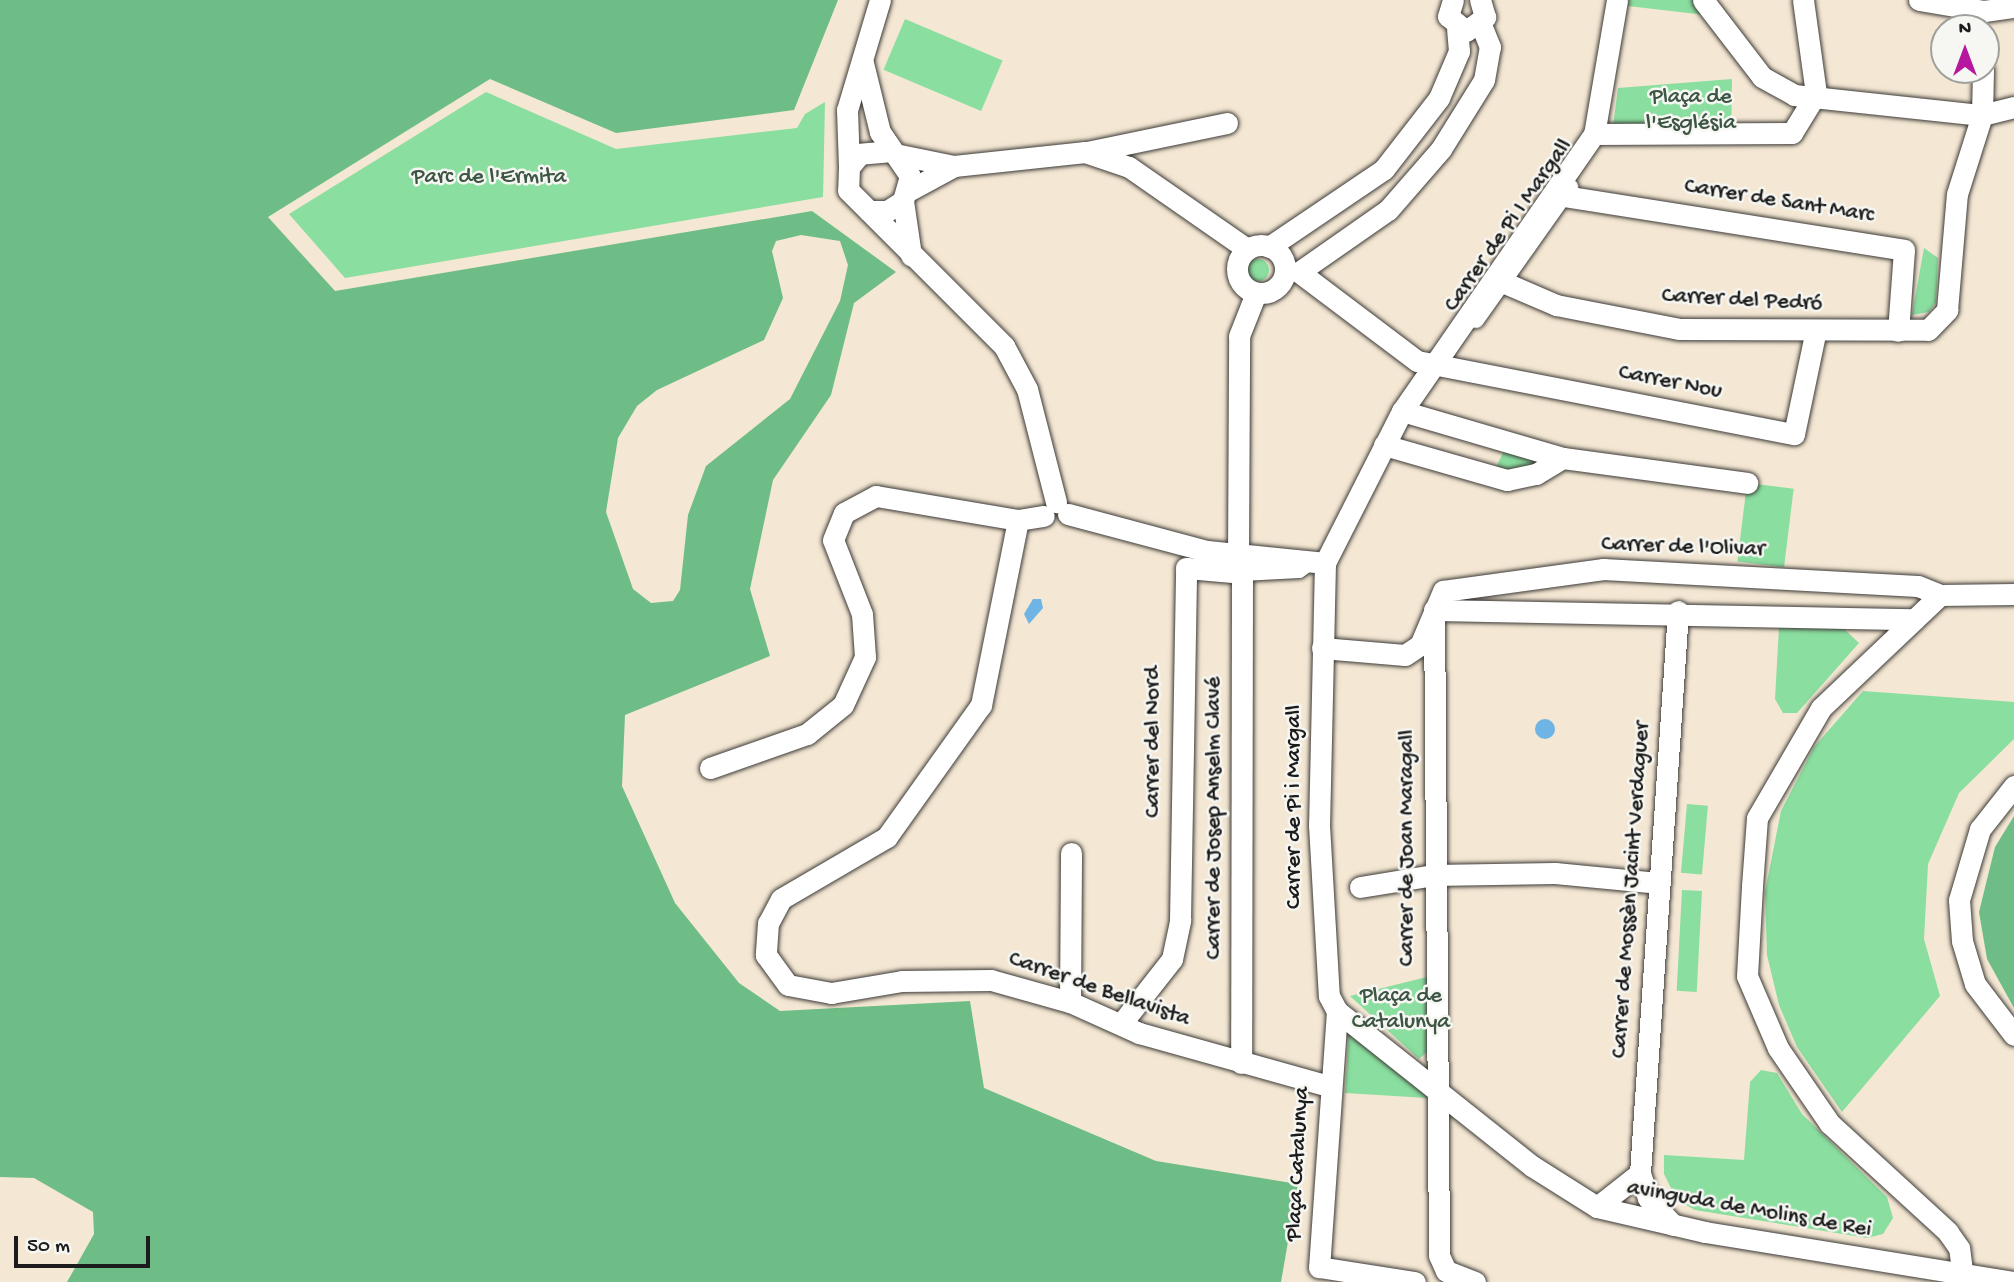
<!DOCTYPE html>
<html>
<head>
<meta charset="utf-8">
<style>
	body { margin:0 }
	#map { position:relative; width:2014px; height:1282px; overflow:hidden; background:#f4e7d3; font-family:"Gochi Hand",sans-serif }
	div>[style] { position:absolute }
	.green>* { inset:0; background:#8ade9f; transform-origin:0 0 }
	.round { border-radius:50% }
	.forest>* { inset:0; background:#6fbd86 }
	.water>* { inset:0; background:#6eb4e5 }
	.roads { filter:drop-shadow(0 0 2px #3c3a37) drop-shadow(0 0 2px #3c3a37) }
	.pedestrian>* { height:16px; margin:-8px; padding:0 8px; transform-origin:8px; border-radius:8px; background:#fff }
	.minor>* { height:21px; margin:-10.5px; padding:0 10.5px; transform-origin:10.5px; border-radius:10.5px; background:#fff }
	.minor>.ring { margin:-10.5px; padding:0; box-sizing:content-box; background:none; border:21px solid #fff; border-radius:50% }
	span { translate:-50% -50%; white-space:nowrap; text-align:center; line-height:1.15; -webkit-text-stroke:5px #f6f6f2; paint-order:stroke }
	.park-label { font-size:23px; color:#3d5643 }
	.street-label { font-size:23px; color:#1c1c1c }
	.north { position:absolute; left:1930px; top:14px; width:70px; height:70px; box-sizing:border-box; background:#f6f6f2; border:2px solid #9f9f9c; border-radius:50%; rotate:0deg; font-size:19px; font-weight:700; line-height:28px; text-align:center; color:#1c1c1c }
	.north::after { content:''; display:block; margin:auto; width:24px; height:32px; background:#b5179e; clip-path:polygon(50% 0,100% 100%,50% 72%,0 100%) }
	.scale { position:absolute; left:14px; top:1236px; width:136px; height:32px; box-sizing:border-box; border:4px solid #1c1c1c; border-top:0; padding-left:9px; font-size:21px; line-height:24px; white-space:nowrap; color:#1c1c1c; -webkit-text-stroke:5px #f6f6f2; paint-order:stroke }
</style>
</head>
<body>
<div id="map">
	<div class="green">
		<div style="clip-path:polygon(1629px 0,1693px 0,1705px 15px,1628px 6px)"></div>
		<div style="left:905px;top:19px;width:106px;height:55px;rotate:23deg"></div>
		<div style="clip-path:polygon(1732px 79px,1731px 139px,1611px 141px,1618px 88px)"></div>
		<div style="clip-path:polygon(486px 92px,616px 149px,797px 128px,805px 114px,825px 102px,823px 197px,345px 278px,289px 214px)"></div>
		<div style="clip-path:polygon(1924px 248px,1938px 258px,1936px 302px,1929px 312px,1912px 315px)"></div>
		<div class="round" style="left:1247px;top:259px;width:22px;height:22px"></div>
		<div style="clip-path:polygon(1505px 448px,1556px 460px,1494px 472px)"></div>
		<div style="left:1747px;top:483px;width:47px;height:79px;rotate:7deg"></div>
		<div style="clip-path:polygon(1779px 627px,1843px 628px,1859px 643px,1797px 713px,1783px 713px,1775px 699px)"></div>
		<div style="clip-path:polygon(1863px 691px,2014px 702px,2014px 739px,1959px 793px,1928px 864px,1924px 939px,1940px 996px,1842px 1112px,1797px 1047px,1779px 1005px,1767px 955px,1765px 892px,1781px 811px,1814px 747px)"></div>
		<div style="left:1687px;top:804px;width:21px;height:69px;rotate:5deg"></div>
		<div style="left:1682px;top:890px;width:20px;height:101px;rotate:3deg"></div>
		<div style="clip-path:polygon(1427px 977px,1427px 1052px,1419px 1059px,1350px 996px)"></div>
		<div style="clip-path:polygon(1349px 1031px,1426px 1092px,1427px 1098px,1345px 1093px)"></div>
		<div style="clip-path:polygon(1761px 1070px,1777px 1073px,1802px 1114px,1887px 1197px,1893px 1218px,1883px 1234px,1867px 1238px,1695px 1210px,1677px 1200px,1664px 1174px,1664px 1155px,1744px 1160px,1750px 1082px)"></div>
	</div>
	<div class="forest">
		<div style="clip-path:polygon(evenodd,0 0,838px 0,794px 110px,616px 133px,490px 79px,268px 217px,335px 291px,812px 211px,896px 272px,854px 303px,831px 395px,773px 480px,750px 589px,770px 656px,625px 715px,622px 786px,675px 903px,739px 983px,780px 1011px,970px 1001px,984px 1088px,1156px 1161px,1298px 1184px,1281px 1282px,67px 1282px,94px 1234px,93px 1212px,34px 1178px,0 1177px,0 0,801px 235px,840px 241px,848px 265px,840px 301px,790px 399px,706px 466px,688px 515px,680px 590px,673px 601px,651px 603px,633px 589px,606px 512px,618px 438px,637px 406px,657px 390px,764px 340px,783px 298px,772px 251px,776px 241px,801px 235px)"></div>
		<div style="clip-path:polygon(2014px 816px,2014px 1008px,1987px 959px,1979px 912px,1995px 847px)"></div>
	</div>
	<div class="water">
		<div style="clip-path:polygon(1033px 599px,1041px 599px,1043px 608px,1029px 624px,1024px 614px)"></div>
		<div class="round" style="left:1535px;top:719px;width:20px;height:20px"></div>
	</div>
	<div class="roads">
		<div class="pedestrian">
			<div style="left:1476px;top:320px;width:163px;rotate:-54.7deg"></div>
			<div style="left:1242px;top:573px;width:57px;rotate:-3deg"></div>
			<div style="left:1299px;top:570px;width:14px;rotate:-36deg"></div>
		</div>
		<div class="minor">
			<div style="left:1453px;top:0;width:17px;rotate:107deg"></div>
			<div style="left:1448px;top:16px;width:23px;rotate:40deg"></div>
			<div style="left:1466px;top:31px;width:24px;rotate:-36deg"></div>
			<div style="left:1485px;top:17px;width:18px;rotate:-106deg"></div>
			<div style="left:1617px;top:0;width:136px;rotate:99.7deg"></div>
			<div style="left:1594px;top:134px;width:337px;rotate:124.7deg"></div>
			<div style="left:1402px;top:411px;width:170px;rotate:116.9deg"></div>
			<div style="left:1325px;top:563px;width:262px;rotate:91.3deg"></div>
			<div style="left:1319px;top:825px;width:171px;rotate:86.7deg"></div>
			<div style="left:1329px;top:996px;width:17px;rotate:62deg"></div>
			<div style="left:1337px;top:1011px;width:249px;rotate:38.5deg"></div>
			<div style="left:1532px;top:1166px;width:77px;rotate:32.2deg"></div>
			<div style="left:1597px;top:1207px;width:111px;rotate:13deg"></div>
			<div style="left:1705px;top:1232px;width:313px;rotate:9.2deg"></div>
			<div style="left:1703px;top:0;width:97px;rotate:52.5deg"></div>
			<div style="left:1762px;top:77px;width:37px;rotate:29deg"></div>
			<div style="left:1794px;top:95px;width:189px;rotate:6.1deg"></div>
			<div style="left:1982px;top:115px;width:33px;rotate:-14deg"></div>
			<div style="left:1803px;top:0;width:95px;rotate:82.1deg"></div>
			<div style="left:1919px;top:0;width:66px;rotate:9.6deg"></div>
			<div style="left:1984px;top:11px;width:30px;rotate:-8deg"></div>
			<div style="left:863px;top:63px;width:71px;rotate:76.2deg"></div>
			<div style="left:880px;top:132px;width:53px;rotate:55.7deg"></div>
			<div style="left:910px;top:176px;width:26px;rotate:106deg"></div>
			<div style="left:903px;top:201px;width:19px;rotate:148deg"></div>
			<div style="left:887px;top:211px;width:18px;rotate:180deg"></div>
			<div style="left:1594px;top:134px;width:198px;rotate:-0.3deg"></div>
			<div style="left:1792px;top:133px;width:46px;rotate:-58.4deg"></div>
			<div style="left:892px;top:151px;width:32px;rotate:175deg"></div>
			<div style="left:860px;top:154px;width:17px;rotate:130deg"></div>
			<div style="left:849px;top:167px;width:23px;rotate:92deg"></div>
			<div style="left:848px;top:190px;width:221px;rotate:45deg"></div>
			<div style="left:1004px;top:346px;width:49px;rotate:61.9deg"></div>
			<div style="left:1027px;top:389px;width:117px;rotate:75.6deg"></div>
			<div style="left:1087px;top:152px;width:143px;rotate:-11.7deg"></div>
			<div style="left:895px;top:154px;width:60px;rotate:11.5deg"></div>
			<div style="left:954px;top:166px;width:132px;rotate:-6.1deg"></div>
			<div style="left:1085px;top:152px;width:46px;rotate:18.8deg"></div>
			<div style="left:1129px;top:167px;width:144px;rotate:34.8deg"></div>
			<div style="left:849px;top:167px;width:57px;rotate:-92deg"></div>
			<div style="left:847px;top:110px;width:115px;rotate:-73.3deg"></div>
			<div style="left:908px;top:191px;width:52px;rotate:-28.5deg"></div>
			<div style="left:1564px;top:196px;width:344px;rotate:9deg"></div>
			<div style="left:1904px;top:250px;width:81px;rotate:94.2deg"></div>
			<div style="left:903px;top:201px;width:55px;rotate:81.6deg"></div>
			<div class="ring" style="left:1237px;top:245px;width:27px;height:27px"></div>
			<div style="left:1269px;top:247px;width:139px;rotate:-34.1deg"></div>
			<div style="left:1384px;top:169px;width:90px;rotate:-52.2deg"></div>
			<div style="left:1439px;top:98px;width:51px;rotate:-66.9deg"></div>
			<div style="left:1459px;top:51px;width:22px;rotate:-95deg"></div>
			<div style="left:1299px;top:272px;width:148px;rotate:37deg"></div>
			<div style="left:1417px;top:361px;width:384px;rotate:11deg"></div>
			<div style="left:1794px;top:434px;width:102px;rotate:-78.1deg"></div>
			<div style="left:1299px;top:272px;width:108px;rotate:-34.9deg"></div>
			<div style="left:1388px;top:210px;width:81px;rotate:-49deg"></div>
			<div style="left:1441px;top:149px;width:81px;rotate:-58.1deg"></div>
			<div style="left:1484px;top:80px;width:34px;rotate:-80deg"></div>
			<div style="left:1490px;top:47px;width:24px;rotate:-112deg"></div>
			<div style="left:1505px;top:283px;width:56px;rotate:23.3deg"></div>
			<div style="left:1556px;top:305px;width:125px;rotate:11deg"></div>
			<div style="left:1679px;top:329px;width:249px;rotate:0.2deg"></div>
			<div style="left:1928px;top:330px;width:28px;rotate:-46deg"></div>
			<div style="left:1947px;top:310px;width:116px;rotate:-85.1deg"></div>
			<div style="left:1957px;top:194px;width:83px;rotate:-72.4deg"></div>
			<div style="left:1982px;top:115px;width:45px;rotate:-88.7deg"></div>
			<div style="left:1402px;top:411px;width:168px;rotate:16.3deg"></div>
			<div style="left:1563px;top:458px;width:186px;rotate:7.7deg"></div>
			<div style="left:1384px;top:445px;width:128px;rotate:15.9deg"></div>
			<div style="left:1507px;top:480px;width:30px;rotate:-12deg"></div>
			<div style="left:1536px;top:474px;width:31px;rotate:-31deg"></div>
			<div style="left:1068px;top:514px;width:144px;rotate:14.9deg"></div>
			<div style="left:1207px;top:551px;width:119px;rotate:5.8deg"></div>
			<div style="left:1018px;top:520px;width:189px;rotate:101.3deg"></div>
			<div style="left:981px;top:705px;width:162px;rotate:125.5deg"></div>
			<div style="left:887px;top:837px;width:123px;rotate:149.7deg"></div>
			<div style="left:781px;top:899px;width:27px;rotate:118deg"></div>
			<div style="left:768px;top:923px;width:32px;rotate:94deg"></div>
			<div style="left:766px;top:955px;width:37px;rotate:54deg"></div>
			<div style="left:788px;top:985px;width:44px;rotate:10.5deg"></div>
			<div style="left:831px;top:993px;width:72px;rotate:-9.6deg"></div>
			<div style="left:902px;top:981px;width:89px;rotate:-0.6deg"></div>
			<div style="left:991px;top:980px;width:82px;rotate:15.6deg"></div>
			<div style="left:1070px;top:1002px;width:76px;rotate:24.2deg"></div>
			<div style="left:1139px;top:1033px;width:197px;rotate:15.6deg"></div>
			<div style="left:1238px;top:557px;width:221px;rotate:-89.7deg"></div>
			<div style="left:1239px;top:336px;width:46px;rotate:-68.4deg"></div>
			<div style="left:1322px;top:648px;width:83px;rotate:4.8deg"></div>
			<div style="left:1405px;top:655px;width:18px;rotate:-34deg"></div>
			<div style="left:1420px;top:645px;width:59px;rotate:-66.9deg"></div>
			<div style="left:1443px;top:591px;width:162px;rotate:-7.8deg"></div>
			<div style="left:1603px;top:569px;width:315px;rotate:3.1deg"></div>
			<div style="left:1918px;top:586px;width:24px;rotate:22deg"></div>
			<div style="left:710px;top:768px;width:103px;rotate:-19.3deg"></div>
			<div style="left:807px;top:734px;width:46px;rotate:-38.9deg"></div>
			<div style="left:843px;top:705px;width:53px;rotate:-65.4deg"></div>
			<div style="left:865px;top:657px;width:43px;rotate:-94deg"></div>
			<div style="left:862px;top:614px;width:79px;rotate:-111.4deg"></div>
			<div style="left:833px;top:540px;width:29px;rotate:-68deg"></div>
			<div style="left:844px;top:513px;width:36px;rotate:-28deg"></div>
			<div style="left:876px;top:496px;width:144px;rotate:9.6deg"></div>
			<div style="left:1018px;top:520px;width:26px;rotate:-9deg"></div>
			<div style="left:2014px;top:786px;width:55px;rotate:128.3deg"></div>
			<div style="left:1980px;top:829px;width:74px;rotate:106.5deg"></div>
			<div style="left:1959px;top:900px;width:41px;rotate:85.8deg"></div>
			<div style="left:1962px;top:941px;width:45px;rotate:73.2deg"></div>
			<div style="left:1975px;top:984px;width:64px;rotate:52.6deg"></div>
			<div style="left:1360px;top:887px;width:74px;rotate:-9.3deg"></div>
			<div style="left:1433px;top:875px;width:122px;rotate:-0.9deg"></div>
			<div style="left:1555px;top:873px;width:103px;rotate:5.5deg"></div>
			<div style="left:1070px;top:1002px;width:149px;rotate:-89.6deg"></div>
			<div style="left:1337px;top:1011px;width:257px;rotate:94deg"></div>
			<div style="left:1319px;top:1267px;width:97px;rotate:8.9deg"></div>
			<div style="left:1121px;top:1024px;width:83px;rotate:-51.9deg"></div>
			<div style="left:1172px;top:959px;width:40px;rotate:-78deg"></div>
			<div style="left:1180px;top:920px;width:352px;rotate:-89deg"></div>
			<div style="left:1186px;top:568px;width:56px;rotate:5.1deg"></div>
			<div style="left:1242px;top:573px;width:490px;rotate:90.1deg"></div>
			<div style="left:1597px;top:1207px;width:55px;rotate:-38.3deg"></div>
			<div style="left:1673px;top:1225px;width:37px;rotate:-133deg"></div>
			<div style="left:1648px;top:1198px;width:26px;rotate:-108deg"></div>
			<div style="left:1640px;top:1173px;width:563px;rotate:-86.13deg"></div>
			<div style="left:1962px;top:1271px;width:23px;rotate:-97deg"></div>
			<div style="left:1959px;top:1248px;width:19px;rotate:-125deg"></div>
			<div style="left:1948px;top:1232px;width:160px;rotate:-137.5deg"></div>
			<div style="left:1830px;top:1124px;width:92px;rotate:-124.4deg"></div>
			<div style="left:1778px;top:1048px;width:78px;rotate:-113.3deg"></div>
			<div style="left:1747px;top:976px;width:90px;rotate:-86.8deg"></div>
			<div style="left:1752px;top:886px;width:68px;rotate:-85.8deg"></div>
			<div style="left:1757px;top:818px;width:127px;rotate:-59.8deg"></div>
			<div style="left:1821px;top:708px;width:164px;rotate:-43.5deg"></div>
			<div style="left:1940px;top:595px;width:74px;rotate:-0.8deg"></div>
			<div style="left:1475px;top:1282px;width:31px;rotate:-159deg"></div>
			<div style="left:1446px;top:1271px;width:17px;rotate:-114deg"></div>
			<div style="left:1439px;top:1255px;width:645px;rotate:-90.44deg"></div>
			<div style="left:1434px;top:610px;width:480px;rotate:1.1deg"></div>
		</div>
	</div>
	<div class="park-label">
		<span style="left:1691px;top:111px">Plaça de<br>l'Església</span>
		<span style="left:489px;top:178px">Parc de l'Ermita</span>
		<span style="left:1401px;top:1010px">Plaça de<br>Catalunya</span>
	</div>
	<div class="street-label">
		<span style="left:1779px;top:202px;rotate:9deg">Carrer de Sant Marc</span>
		<span style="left:1509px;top:226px;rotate:-55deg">Carrer de Pi I Margall</span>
		<span style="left:1742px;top:301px;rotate:3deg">Carrer del Pedró</span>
		<span style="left:1670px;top:383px;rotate:11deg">Carrer Nou</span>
		<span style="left:1683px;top:548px;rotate:2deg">Carrer de l'Olivar</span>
		<span style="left:1154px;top:742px;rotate:-90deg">Carrer del Nord</span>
		<span style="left:1295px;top:807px;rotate:-90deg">Carrer de Pi i Margall</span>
		<span style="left:1215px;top:818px;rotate:-90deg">Carrer de Josep Anselm Clavé</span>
		<span style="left:1408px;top:848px;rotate:-90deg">Carrer de Joan Maragall</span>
		<span style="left:1632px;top:890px;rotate:-86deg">Carrer de Mossèn Jacint Verdaguer</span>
		<span style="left:1099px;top:990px;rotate:19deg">Carrer de Bellavista</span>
		<span style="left:1299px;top:1164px;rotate:-87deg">Plaça Catalunya</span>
		<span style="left:1749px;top:1210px;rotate:10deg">avinguda de Molins de Rei</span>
	</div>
	<div class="north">N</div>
	<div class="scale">50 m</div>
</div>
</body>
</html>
